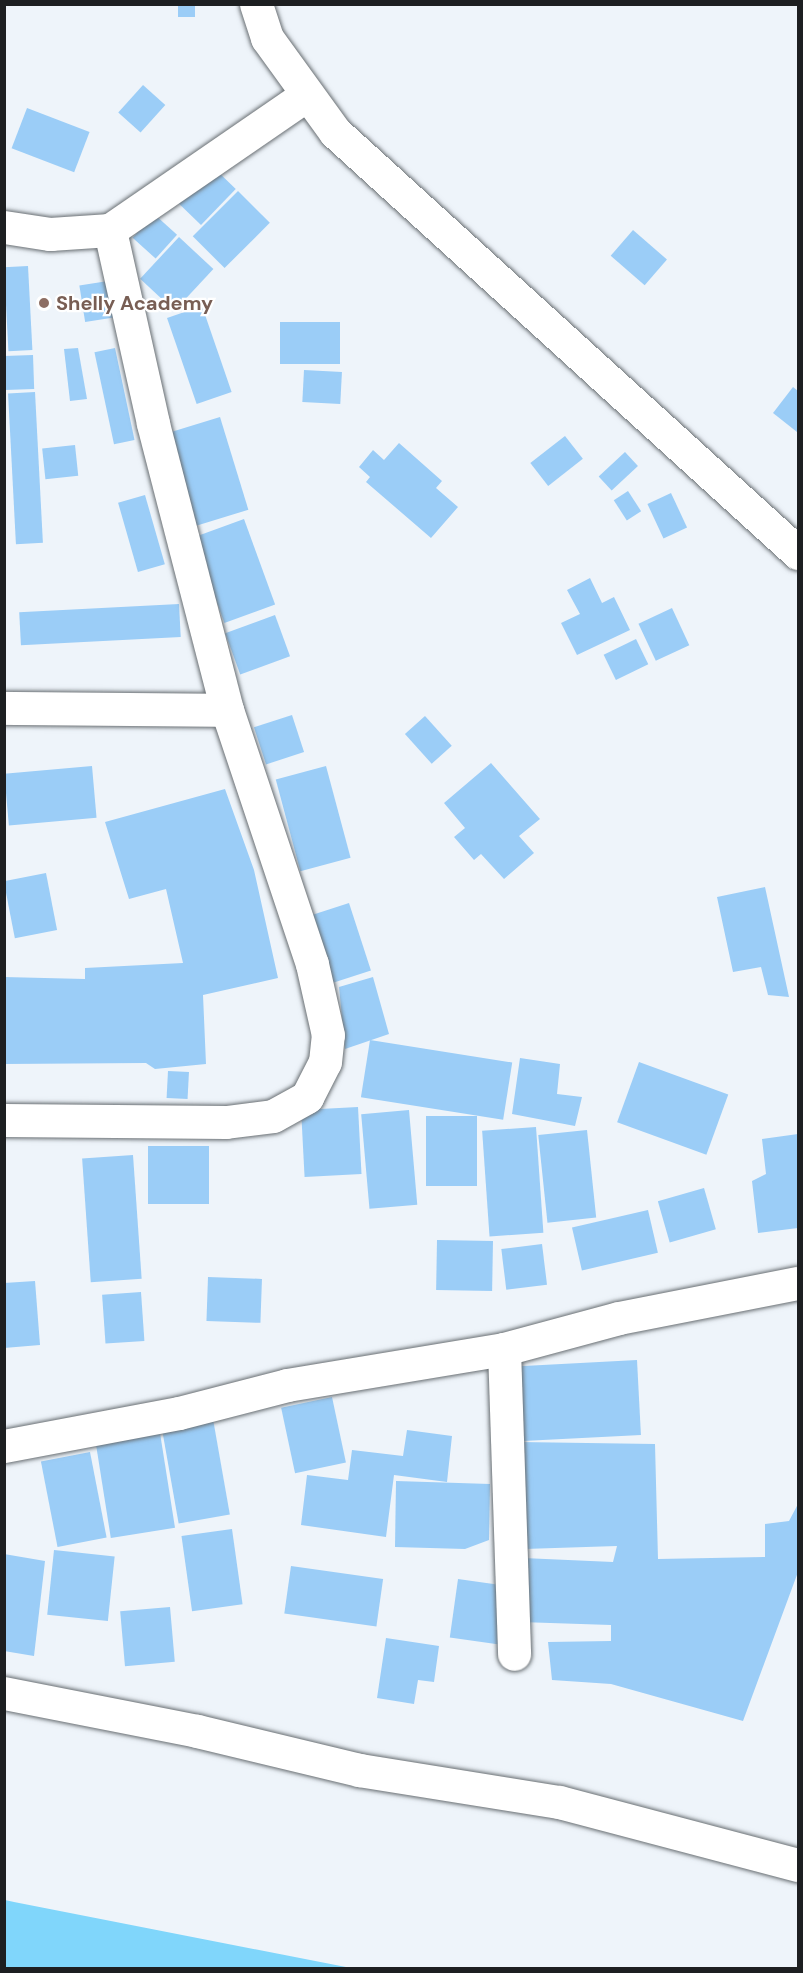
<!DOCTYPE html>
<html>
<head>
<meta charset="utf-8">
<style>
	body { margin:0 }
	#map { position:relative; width:803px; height:1973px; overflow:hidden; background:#eef4fa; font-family:"DM Sans",sans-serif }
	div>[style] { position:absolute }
	.water>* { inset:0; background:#80d6fb }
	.building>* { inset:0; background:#9bcdf7; transform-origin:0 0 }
	.roads { filter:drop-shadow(0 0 2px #696f73) drop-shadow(0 0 2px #696f73) }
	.minor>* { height:33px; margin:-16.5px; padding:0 16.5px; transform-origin:16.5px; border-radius:16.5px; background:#fff }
	.dots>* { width:16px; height:16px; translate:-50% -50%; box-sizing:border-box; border:3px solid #fff; border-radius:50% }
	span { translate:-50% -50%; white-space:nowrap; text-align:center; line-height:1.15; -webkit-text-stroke:4.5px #fff; paint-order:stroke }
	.education-label { font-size:20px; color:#785e54; font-weight:700 }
	.left { translate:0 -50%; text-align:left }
	.frame { position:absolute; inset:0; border:6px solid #1d1f21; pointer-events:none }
</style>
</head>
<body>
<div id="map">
	<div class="water">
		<div style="clip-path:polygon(5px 1900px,14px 1902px,351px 1968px,5px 1968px)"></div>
	</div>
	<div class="building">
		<div style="left:178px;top:4px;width:17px;height:13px"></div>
		<div style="left:143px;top:85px;width:30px;height:37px;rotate:42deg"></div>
		<div style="left:27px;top:108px;width:67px;height:43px;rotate:21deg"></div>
		<div style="left:212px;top:166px;width:33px;height:50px;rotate:44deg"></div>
		<div style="left:238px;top:191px;width:45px;height:64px;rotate:45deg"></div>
		<div style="left:154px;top:214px;width:31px;height:32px;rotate:42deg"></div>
		<div style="left:633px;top:230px;width:45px;height:34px;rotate:41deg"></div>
		<div style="left:179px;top:237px;width:47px;height:57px;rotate:43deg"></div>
		<div style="left:28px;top:266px;width:84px;height:24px;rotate:87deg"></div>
		<div style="left:108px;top:281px;width:37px;height:29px;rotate:81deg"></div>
		<div style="left:202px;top:306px;width:91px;height:37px;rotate:71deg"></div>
		<div style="left:280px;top:322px;width:60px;height:42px"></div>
		<div style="clip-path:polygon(78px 348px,87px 399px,70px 401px,64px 349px)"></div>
		<div style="left:115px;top:348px;width:94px;height:21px;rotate:78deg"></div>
		<div style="left:33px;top:355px;width:34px;height:29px;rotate:88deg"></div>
		<div style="left:304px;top:370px;width:38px;height:32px;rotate:3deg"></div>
		<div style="clip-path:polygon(793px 387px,798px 391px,797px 432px,773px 413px)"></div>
		<div style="left:35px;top:392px;width:151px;height:27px;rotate:87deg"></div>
		<div style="left:220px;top:417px;width:97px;height:57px;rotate:73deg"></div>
		<div style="left:565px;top:436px;width:29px;height:44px;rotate:52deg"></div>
		<div style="clip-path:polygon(399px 443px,442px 481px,436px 488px,458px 507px,431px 538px,366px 482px,370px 477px,359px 467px,373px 450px,384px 460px)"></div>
		<div style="left:75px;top:445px;width:31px;height:33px;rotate:84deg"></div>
		<div style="left:625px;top:452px;width:19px;height:36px;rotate:47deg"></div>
		<div style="left:628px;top:491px;width:24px;height:17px;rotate:57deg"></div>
		<div style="left:671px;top:493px;width:38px;height:26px;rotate:65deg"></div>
		<div style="left:145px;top:495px;width:72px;height:28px;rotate:74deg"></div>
		<div style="left:244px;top:519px;width:91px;height:54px;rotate:70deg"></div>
		<div style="clip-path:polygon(590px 578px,602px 603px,614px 597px,630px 630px,577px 655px,561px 623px,580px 614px,567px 590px)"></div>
		<div style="left:179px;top:604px;width:33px;height:160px;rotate:87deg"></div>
		<div style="left:672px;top:608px;width:41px;height:37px;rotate:65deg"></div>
		<div style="left:275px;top:615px;width:44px;height:53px;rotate:70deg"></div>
		<div style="left:636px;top:639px;width:28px;height:36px;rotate:64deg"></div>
		<div style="left:292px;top:715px;width:39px;height:40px;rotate:72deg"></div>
		<div style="left:425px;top:716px;width:40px;height:27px;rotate:48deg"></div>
		<div style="clip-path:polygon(491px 763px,540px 819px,519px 836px,534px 853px,504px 879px,481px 854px,474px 860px,454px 837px,465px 828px,444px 803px)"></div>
		<div style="left:92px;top:766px;width:52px;height:88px;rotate:85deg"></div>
		<div style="left:326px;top:766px;width:95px;height:52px;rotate:75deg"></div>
		<div style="clip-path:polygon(225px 789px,254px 870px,278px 978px,203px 995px,206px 1064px,155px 1069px,146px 1063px,4px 1064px,4px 977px,85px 979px,85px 968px,183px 963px,166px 889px,129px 899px,105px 822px)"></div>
		<div style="left:46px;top:873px;width:58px;height:43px;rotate:79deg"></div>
		<div style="clip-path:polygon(765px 887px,789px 997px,768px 995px,761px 967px,733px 972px,717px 897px)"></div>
		<div style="left:349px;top:903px;width:71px;height:43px;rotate:72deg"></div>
		<div style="clip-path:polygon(373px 977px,389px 1034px,345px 1049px,339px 987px)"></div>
		<div style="left:370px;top:1040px;width:144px;height:58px;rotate:9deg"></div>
		<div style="clip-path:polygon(520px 1058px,560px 1064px,557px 1094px,582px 1097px,575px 1126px,512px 1114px)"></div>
		<div style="left:639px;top:1062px;width:95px;height:64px;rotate:20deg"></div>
		<div style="left:168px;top:1071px;width:21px;height:27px;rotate:3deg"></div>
		<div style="left:358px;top:1107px;width:67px;height:57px;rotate:87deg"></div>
		<div style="left:409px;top:1110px;width:95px;height:48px;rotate:85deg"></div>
		<div style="left:426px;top:1116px;width:51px;height:70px"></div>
		<div style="left:536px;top:1127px;width:106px;height:54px;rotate:86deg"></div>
		<div style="left:587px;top:1130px;width:88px;height:49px;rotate:84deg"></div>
		<div style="clip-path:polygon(798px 1134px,798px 1228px,758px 1233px,752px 1181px,766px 1174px,762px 1139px)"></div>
		<div style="left:209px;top:1146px;width:58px;height:61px;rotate:90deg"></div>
		<div style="left:133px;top:1155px;width:124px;height:51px;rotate:86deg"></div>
		<div style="left:704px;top:1188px;width:43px;height:48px;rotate:74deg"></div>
		<div style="left:648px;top:1210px;width:44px;height:78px;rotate:77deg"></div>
		<div style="left:437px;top:1240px;width:56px;height:50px;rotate:1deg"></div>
		<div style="left:542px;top:1244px;width:41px;height:41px;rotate:83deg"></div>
		<div style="left:208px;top:1277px;width:54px;height:44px;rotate:2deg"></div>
		<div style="clip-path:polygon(35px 1281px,40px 1345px,4px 1348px,4px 1283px)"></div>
		<div style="left:141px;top:1292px;width:49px;height:39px;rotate:86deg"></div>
		<div style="left:637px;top:1360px;width:75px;height:123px;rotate:87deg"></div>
		<div style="left:332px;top:1397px;width:67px;height:52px;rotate:78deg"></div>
		<div style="left:213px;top:1419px;width:97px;height:52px;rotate:80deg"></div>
		<div style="clip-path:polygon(407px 1430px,452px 1436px,447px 1482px,394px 1475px,386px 1537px,301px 1525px,307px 1475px,348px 1480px,352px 1450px,403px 1456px)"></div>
		<div style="left:160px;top:1433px;width:96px;height:65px;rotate:81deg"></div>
		<div style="clip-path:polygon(519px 1442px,655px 1444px,658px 1559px,765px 1557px,765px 1524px,789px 1521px,798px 1504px,798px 1572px,743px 1721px,611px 1684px,552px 1680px,548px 1642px,611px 1641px,611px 1625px,520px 1622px,523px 1558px,613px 1562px,617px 1546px,524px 1549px)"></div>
		<div style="left:90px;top:1452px;width:87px;height:50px;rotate:79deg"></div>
		<div style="clip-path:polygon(396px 1481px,490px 1484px,489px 1540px,465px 1549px,395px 1547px)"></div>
		<div style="left:232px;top:1529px;width:76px;height:51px;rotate:82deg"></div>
		<div style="left:54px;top:1550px;width:61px;height:65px;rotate:6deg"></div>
		<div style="clip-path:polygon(4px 1554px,45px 1561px,34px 1656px,4px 1651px)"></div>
		<div style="left:291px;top:1566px;width:93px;height:48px;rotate:8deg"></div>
		<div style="left:458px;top:1579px;width:50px;height:59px;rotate:8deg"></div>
		<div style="left:170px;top:1607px;width:55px;height:50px;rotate:85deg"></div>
		<div style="clip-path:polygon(386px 1638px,439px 1646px,434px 1682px,418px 1680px,414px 1704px,377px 1698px)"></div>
	</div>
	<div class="roads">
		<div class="minor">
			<div style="left:256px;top:4px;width:36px;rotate:72deg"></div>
			<div style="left:267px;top:38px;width:116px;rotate:54.1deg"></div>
			<div style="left:335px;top:132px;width:626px;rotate:42.28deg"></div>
			<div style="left:4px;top:227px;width:47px;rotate:8.7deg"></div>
			<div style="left:50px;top:234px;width:60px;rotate:-3.8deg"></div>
			<div style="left:110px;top:230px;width:237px;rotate:-34.5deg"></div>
			<div style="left:4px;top:708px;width:223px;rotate:0.5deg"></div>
			<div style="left:4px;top:1120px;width:222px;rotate:0.5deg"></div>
			<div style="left:226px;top:1122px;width:47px;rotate:-7.3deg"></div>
			<div style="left:273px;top:1116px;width:39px;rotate:-29deg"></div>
			<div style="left:307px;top:1097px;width:39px;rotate:-63deg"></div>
			<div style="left:325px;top:1062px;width:27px;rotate:-84deg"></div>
			<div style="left:328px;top:1035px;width:73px;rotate:-102.7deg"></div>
			<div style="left:312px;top:964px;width:268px;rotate:-108.5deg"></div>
			<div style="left:227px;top:710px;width:296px;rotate:-104.5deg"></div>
			<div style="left:153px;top:423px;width:198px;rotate:-102.6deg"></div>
			<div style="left:504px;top:1349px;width:305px;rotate:88.1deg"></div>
			<div style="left:4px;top:1446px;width:178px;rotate:-10.7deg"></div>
			<div style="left:179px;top:1413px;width:112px;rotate:-14.5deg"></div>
			<div style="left:287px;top:1385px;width:220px;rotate:-9.4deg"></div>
			<div style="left:504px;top:1349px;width:119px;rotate:-15.1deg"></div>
			<div style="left:619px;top:1318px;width:182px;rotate:-11.1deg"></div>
			<div style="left:4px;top:1693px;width:197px;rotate:11.1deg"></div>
			<div style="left:197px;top:1731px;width:167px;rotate:13.5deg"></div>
			<div style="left:359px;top:1770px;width:203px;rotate:9.1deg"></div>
			<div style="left:559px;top:1802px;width:247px;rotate:14.8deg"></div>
		</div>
	</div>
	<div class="dots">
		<div style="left:44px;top:303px;background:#8d6e63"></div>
	</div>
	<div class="education-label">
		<span class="left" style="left:56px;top:303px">Shelly Academy</span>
	</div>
	<div class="frame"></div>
</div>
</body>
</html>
